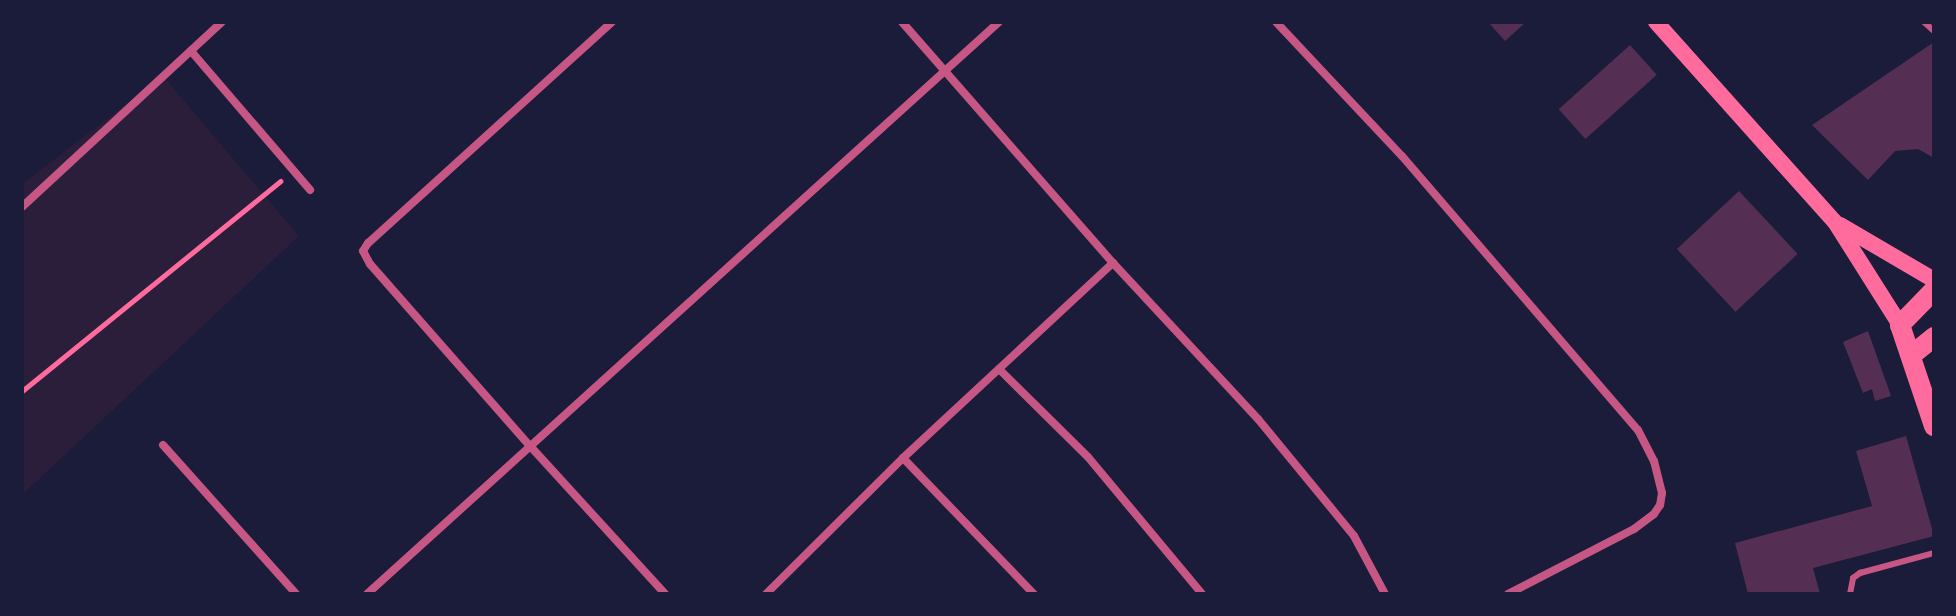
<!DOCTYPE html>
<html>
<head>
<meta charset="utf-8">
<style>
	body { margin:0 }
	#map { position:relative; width:1956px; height:616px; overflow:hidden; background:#1b1b3a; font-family:"IBM Plex Sans",sans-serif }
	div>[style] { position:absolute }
	.green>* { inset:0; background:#2a1e3b }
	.building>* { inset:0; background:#542f53; transform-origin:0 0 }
	.path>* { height:5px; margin:-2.5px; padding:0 2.5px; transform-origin:2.5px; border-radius:2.5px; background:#ff6b9d }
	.service>* { height:6px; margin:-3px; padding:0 3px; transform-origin:3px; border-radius:3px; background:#c65784 }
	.minor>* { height:8px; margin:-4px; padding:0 4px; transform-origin:4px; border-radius:4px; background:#c65784 }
	.secondary>* { height:16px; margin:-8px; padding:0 8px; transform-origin:8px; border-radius:8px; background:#ff6b9d }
	.primary>* { height:20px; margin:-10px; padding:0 10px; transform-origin:10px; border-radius:10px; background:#ff6b9d }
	span { translate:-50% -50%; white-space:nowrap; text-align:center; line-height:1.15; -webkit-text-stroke:6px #1b1b3a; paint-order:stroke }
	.frame { position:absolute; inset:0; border:24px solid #1b1b3a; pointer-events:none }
</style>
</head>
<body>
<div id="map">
	<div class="green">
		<div style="clip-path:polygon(163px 76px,299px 236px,22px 495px,22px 184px)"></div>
	</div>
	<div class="building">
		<div style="clip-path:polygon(1488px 22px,1526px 22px,1505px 41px)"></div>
		<div style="clip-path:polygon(1934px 42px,1934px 158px,1918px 149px,1895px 151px,1868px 180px,1812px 125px)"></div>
		<div style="left:1630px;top:45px;width:40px;height:96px;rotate:48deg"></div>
		<div style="left:1739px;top:191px;width:86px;height:85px;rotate:47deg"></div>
		<div style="clip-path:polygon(1868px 331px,1891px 396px,1875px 401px,1872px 389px,1863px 393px,1843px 342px)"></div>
		<div style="clip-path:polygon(1906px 436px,1934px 536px,1813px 568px,1820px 594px,1748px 594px,1735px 543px,1872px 506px,1856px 451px)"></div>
	</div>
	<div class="path">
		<div style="left:22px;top:391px;width:333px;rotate:-39.1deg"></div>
		<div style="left:1934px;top:496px;width:11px;rotate:90deg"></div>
	</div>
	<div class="service">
		<div style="left:1924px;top:22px;width:13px;rotate:42deg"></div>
		<div style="left:1850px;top:594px;width:16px;rotate:-79deg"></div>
		<div style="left:1853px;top:578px;width:9px;rotate:-36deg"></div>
		<div style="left:1860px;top:573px;width:77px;rotate:-15.1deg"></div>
	</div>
	<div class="minor">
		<div style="left:612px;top:22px;width:329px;rotate:137.8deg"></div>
		<div style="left:368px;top:243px;width:9px;rotate:122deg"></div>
		<div style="left:363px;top:251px;width:15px;rotate:62deg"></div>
		<div style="left:370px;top:264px;width:244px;rotate:48.7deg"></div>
		<div style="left:531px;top:447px;width:199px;rotate:47.6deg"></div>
		<div style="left:902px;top:22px;width:320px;rotate:48.8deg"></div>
		<div style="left:1113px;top:263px;width:213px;rotate:47.1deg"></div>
		<div style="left:1258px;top:419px;width:151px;rotate:50.6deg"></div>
		<div style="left:1354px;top:536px;width:66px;rotate:61.9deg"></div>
		<div style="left:1276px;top:22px;width:184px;rotate:46.8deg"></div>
		<div style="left:1402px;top:156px;width:362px;rotate:49.3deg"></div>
		<div style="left:1638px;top:430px;width:35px;rotate:63deg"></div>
		<div style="left:1654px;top:461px;width:33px;rotate:76deg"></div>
		<div style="left:1662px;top:493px;width:12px;rotate:99deg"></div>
		<div style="left:1660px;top:505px;width:11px;rotate:124deg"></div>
		<div style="left:1654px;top:514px;width:25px;rotate:143deg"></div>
		<div style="left:1634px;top:529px;width:142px;rotate:152.7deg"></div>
		<div style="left:191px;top:51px;width:183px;rotate:49.4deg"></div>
		<div style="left:22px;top:207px;width:272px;rotate:-42.8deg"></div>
		<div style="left:999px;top:369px;width:125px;rotate:44.7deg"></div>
		<div style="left:1088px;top:457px;width:178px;rotate:50.2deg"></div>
		<div style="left:163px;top:445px;width:200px;rotate:48.2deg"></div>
		<div style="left:903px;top:458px;width:189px;rotate:46.1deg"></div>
		<div style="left:367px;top:594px;width:852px;rotate:-42.15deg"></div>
		<div style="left:766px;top:594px;width:193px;rotate:-44.8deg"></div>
		<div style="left:903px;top:458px;width:287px;rotate:-42.9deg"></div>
	</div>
	<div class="secondary">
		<div style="left:1656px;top:22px;width:268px;rotate:48.2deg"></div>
		<div style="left:1835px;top:222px;width:122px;rotate:57.7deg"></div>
		<div style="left:1840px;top:225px;width:109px;rotate:30.3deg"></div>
	</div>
	<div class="primary">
		<div style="left:1934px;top:290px;width:49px;rotate:134.2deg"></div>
		<div style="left:1900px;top:325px;width:107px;rotate:71.4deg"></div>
		<div style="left:1913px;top:354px;width:27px;rotate:-39deg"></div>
	</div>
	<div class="frame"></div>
</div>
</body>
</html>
